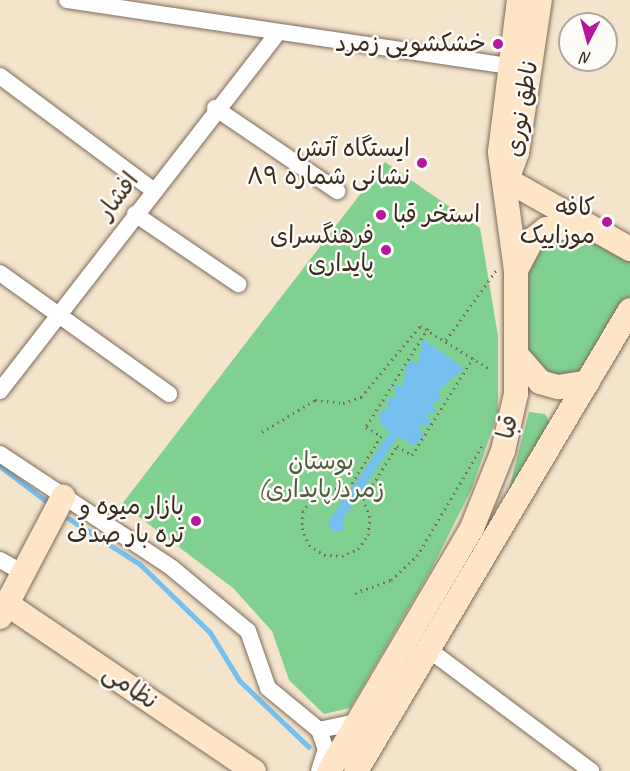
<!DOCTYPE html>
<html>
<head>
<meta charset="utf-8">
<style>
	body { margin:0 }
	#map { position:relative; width:630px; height:771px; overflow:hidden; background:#f4e4cb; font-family:Caveat,"Playpen Sans Arabic",sans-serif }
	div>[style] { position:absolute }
	.green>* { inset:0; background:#80d090 }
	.water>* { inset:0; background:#75c0ee }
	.stream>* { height:4.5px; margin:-2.25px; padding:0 2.25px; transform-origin:2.25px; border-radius:2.25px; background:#75c0ee }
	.path>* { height:3px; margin-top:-1.5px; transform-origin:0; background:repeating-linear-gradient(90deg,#7c6b5b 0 1.5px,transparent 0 6px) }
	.roads { filter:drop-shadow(0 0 2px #7c6b5b) drop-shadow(0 0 2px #7c6b5b) }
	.street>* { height:16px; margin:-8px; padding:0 8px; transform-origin:8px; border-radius:8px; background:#fff }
	.secondary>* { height:24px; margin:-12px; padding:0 12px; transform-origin:12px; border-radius:12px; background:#fee5c5 }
	.dots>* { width:16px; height:16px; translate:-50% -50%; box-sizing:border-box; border:3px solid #fdfcf7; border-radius:50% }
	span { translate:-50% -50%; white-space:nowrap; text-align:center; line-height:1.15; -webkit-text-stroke:5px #fdfcf7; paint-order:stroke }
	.poi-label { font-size:24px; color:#3b2a1e }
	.right { translate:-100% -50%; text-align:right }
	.left { translate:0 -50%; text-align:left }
	.street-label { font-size:24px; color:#3b2a1e }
	.park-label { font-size:24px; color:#505c40 }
	.north { position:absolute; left:558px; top:12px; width:60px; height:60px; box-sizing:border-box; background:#fdfcf7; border:2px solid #afa8a0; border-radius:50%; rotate:186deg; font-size:16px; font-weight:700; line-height:24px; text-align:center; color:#3b2a1e }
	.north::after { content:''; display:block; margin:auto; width:21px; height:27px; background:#b5179e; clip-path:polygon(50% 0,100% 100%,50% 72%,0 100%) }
</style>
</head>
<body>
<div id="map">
	<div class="green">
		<div style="clip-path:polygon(385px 162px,480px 228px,498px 336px,498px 413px,472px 488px,431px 570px,350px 708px,324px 714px,289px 680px,272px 631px,233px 588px,122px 504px)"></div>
		<div style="clip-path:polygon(575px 232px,630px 258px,630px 306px,585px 379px,549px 379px,521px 353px,528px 258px,536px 245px)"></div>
		<div style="clip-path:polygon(529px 412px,545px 414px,550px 422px,508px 492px)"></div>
	</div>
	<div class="water">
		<div style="clip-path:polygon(423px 339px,464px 368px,439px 390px,441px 400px,432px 404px,436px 412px,426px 414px,432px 423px,419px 427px,424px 436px,413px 446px,398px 436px,343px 519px,344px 530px,333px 533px,328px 522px,390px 432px,380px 424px,380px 412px,389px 408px,387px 399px,397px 396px,394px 386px,403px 386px,408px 360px,418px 364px)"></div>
	</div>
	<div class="stream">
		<div style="left:0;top:466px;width:61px;rotate:37.1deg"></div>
		<div style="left:68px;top:518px;width:85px;rotate:32.6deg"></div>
		<div style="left:140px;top:564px;width:98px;rotate:44.2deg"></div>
		<div style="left:210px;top:632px;width:57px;rotate:58.5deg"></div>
		<div style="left:240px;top:681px;width:95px;rotate:43.7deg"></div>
	</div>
	<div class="path">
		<div style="left:428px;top:328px;width:117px;rotate:122.1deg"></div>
		<div style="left:366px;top:427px;width:17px;rotate:31deg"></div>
		<div style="left:381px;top:436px;width:63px;rotate:121.4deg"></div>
		<div style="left:348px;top:490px;width:18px;rotate:-174deg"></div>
		<div style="left:330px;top:488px;width:18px;rotate:153deg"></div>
		<div style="left:314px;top:496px;width:19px;rotate:126deg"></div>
		<div style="left:303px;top:511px;width:17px;rotate:93deg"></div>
		<div style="left:302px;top:528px;width:18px;rotate:68deg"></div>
		<div style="left:309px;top:545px;width:18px;rotate:34deg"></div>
		<div style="left:324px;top:555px;width:18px;rotate:3deg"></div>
		<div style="left:342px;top:556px;width:17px;rotate:-24deg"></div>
		<div style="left:358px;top:549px;width:17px;rotate:-54deg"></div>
		<div style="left:368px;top:535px;width:18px;rotate:-84deg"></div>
		<div style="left:370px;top:517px;width:18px;rotate:-112deg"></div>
		<div style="left:363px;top:500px;width:64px;rotate:-57.8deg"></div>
		<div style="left:397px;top:446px;width:17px;rotate:31deg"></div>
		<div style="left:412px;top:455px;width:115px;rotate:-57.8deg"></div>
		<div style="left:446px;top:340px;width:87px;rotate:-54.3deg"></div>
		<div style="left:262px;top:432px;width:62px;rotate:-31.1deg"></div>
		<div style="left:315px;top:400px;width:28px;rotate:6deg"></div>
		<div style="left:343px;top:403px;width:19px;rotate:-18deg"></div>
		<div style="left:361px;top:397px;width:92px;rotate:-50.3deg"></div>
		<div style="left:420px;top:326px;width:82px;rotate:31.6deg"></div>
		<div style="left:355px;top:593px;width:38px;rotate:-20deg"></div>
		<div style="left:391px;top:580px;width:35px;rotate:-43deg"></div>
		<div style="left:417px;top:556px;width:128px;rotate:-59.4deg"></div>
	</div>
	<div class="roads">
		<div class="street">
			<div style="left:67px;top:0;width:448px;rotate:8.5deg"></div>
			<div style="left:0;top:76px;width:191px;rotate:36.7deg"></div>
			<div style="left:215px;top:108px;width:148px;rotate:34.2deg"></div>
			<div style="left:135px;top:214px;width:125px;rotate:34.2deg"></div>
			<div style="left:0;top:273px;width:208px;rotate:35.6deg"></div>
			<div style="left:0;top:391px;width:454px;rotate:-52.2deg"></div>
			<div style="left:0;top:454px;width:206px;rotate:33.5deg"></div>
			<div style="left:172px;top:568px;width:99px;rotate:39.7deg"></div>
			<div style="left:248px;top:631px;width:60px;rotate:70.7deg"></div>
			<div style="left:268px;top:688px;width:66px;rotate:39.5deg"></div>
			<div style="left:319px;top:730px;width:39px;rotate:-12deg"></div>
			<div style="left:0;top:560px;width:26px;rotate:29deg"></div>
			<div style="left:428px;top:649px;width:204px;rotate:36.8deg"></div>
			<div style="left:319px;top:771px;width:22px;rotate:-72deg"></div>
			<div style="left:326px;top:750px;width:21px;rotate:-109deg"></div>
		</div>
		<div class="secondary">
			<div style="left:507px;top:180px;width:29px;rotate:-70deg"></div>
			<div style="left:517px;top:153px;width:155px;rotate:-81.5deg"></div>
			<div style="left:507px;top:180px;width:141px;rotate:29.3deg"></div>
			<div style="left:516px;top:270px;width:34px;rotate:-62deg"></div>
			<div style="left:532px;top:240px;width:18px;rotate:-38deg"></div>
			<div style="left:546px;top:229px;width:41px;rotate:-4.2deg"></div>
			<div style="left:516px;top:354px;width:37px;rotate:49deg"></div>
			<div style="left:540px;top:382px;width:19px;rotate:16deg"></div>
			<div style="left:558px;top:387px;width:30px;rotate:-9deg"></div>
			<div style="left:7px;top:604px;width:298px;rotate:34.1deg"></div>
			<div style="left:0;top:617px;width:136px;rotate:-62.3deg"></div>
			<div style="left:329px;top:771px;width:282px;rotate:-59.5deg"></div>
			<div style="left:472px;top:528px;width:83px;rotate:-68.1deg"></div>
			<div style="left:503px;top:451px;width:58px;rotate:-77.2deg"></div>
			<div style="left:516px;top:394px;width:123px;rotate:-90deg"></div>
			<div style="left:516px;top:271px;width:120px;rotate:-97.7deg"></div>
			<div style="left:500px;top:152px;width:153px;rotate:-82.9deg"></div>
			<div style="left:356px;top:771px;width:536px;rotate:-59.27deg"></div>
		</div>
	</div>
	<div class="dots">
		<div style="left:498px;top:44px;background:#b5179e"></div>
		<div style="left:422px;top:163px;background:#b5179e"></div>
		<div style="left:381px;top:215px;background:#b5179e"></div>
		<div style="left:607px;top:222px;background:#b5179e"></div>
		<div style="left:386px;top:250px;background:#b5179e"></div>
		<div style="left:196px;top:521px;background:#b5179e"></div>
	</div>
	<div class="poi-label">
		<span class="right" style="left:486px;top:44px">خشکشویی زمرد</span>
		<span class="right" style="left:410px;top:163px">ایستگاه آتش<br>نشانی شماره ۸۹</span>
		<span class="right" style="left:595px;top:222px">کافه<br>موزاییک</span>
		<span class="left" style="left:393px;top:215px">استخر قبا</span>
		<span class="right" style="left:374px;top:250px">فرهنگسرای<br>پایداری</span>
		<span class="right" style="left:184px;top:521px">بازار میوه و<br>تره بار صدف</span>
	</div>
	<div class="street-label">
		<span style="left:522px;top:109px;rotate:-80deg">ناطق نوری</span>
		<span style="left:118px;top:196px;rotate:-53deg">افشار</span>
		<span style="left:508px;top:427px;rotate:-77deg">قبا</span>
		<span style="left:130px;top:687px;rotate:34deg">نظامی</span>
	</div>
	<div class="park-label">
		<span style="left:321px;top:476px">بوستان<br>زمرد(پایداری)</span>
	</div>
	<div class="north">N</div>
</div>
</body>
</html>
